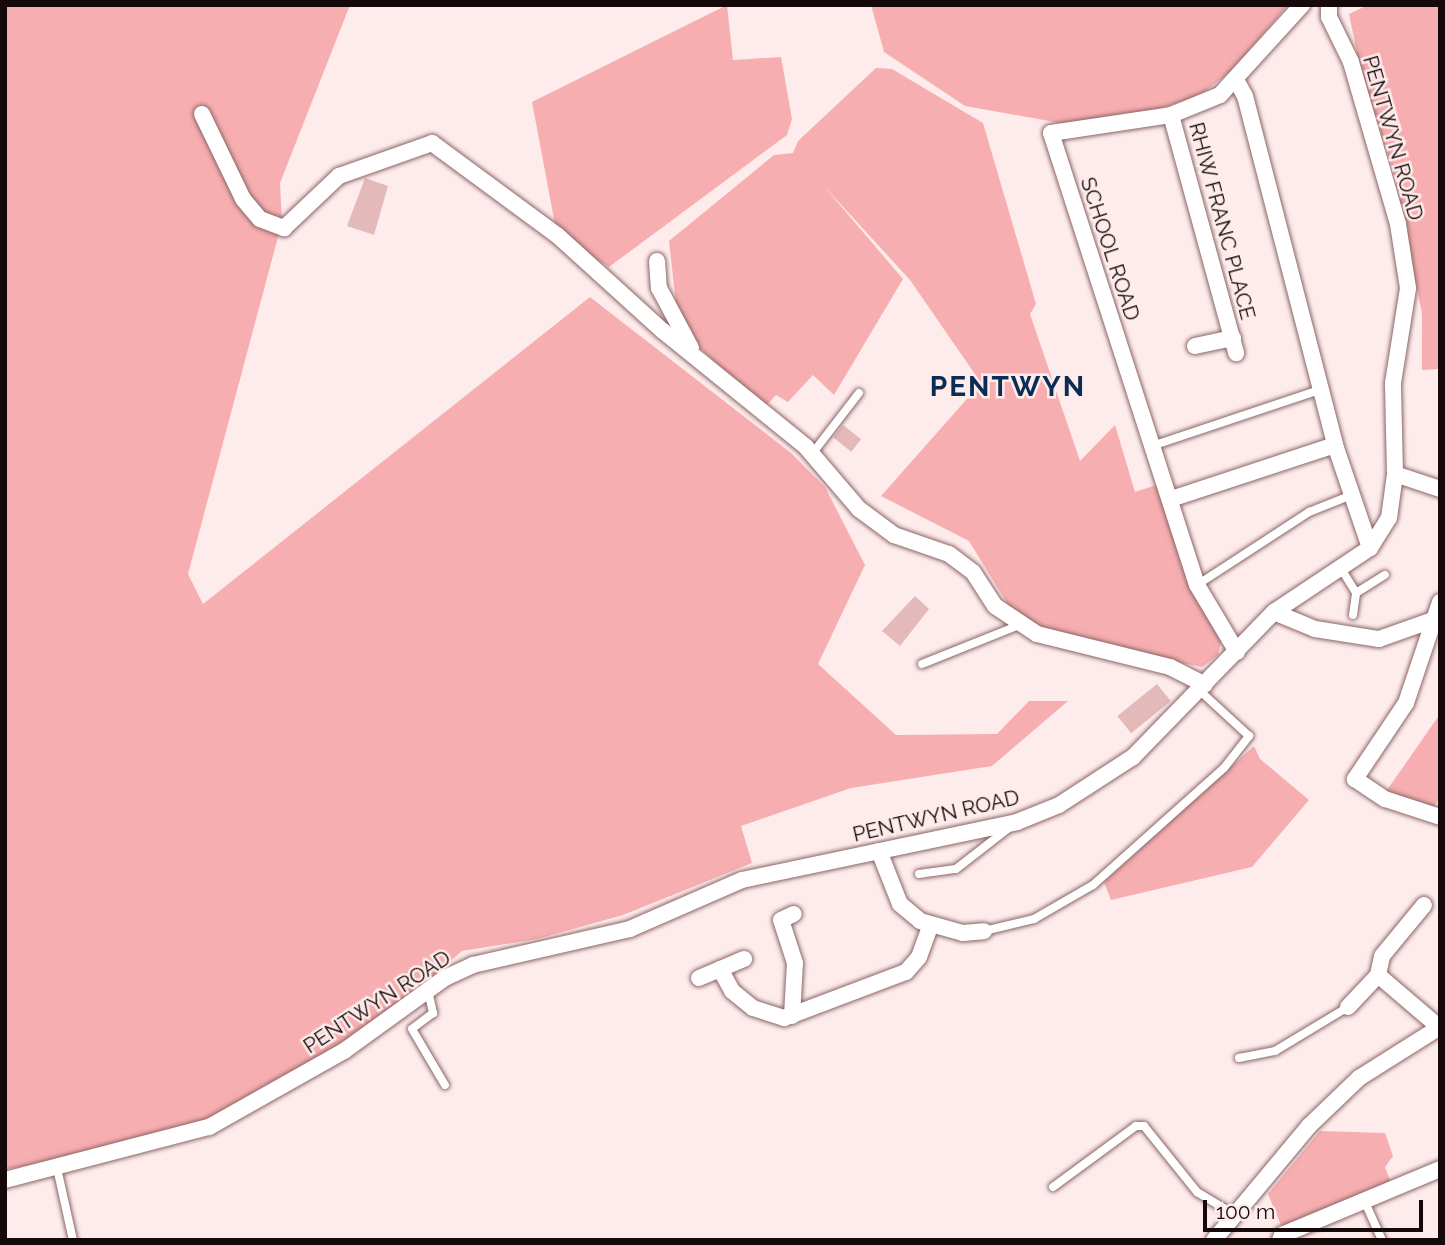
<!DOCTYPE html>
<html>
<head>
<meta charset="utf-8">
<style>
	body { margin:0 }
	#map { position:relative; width:1445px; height:1245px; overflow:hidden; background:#feecec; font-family:Raleway,sans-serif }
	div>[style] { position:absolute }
	.green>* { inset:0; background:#f7aeb0 }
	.building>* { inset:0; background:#e4b9ba; transform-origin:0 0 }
	.roads { filter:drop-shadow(0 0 2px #8b6566) drop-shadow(0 0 2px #8b6566) }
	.service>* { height:8px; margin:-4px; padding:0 4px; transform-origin:4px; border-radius:4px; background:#fff }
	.minor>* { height:16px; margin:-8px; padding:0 8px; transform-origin:8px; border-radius:8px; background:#fff }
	span { translate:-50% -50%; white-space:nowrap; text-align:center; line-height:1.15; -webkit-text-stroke:5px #feecec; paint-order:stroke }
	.street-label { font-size:21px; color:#160909 }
	.district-label { font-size:28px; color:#0b2d54; font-weight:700; letter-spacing:2px }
	.frame { position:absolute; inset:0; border:7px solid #160909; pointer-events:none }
	.scale { position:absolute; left:1203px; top:1200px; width:220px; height:32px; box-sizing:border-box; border:4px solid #160909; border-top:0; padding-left:9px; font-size:21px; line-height:24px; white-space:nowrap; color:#160909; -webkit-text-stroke:5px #feecec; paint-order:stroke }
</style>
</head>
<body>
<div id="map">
	<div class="green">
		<div style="clip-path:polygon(5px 5px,350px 5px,280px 183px,282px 222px,188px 574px,203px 604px,590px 297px,791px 453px,825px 487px,865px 565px,818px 664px,896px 735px,997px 734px,1029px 701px,1068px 701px,992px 766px,851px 788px,741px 826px,752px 863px,623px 915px,537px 939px,462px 951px,390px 1013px,285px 1079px,209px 1119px,56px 1162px,5px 1169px)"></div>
		<div style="clip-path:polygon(727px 5px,733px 60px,781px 57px,792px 119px,787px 135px,609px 267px,557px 235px,532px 102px)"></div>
		<div style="clip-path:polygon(871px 5px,1288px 5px,1231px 71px,1199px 96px,1133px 117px,1066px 124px,965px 106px,884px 52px)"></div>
		<div style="clip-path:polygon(1368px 5px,1440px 5px,1440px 369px,1422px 370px,1422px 313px,1392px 166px,1362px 76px,1349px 14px)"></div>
		<div style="clip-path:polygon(876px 68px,892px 69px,983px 123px,1036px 304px,1030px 314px,1080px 461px,1115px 425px,1135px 492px,1156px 485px,1192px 589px,1222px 637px,1218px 655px,1202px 667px,1051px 637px,1015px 616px,969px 541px,881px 496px,981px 383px,910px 280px,823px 185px,903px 279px,834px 395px,813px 375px,788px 402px,776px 395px,764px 408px,694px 342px,677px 312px,669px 241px,774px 155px,793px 153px,798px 141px)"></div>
		<div style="clip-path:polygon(1440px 714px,1440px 797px,1432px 810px,1385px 793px)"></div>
		<div style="clip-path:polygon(1254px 746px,1260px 759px,1309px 800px,1252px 867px,1111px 900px,1104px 882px)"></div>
		<div style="clip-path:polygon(1320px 1131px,1385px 1133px,1393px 1156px,1385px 1167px,1391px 1183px,1283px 1230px,1268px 1194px)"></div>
	</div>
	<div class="building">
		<div style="clip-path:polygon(365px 178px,388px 186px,374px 235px,347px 226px)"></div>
		<div style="left:843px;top:425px;width:23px;height:16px;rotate:38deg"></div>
		<div style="clip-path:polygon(915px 596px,929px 609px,900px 646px,882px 631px)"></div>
		<div style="left:1157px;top:684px;width:22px;height:51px;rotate:51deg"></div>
	</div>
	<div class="roads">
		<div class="service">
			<div style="left:1152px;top:446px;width:176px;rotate:-18.5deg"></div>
			<div style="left:812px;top:454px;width:77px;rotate:-52.4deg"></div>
			<div style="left:1340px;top:567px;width:31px;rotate:58deg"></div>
			<div style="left:1197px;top:585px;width:134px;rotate:-33.1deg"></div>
			<div style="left:1309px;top:512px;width:46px;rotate:-21.6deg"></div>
			<div style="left:1353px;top:615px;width:22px;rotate:-82deg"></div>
			<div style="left:1356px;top:593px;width:34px;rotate:-32deg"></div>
			<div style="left:922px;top:664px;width:108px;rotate:-21.8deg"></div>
			<div style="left:919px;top:874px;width:37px;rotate:-8deg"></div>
			<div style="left:956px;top:869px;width:68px;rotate:-37.9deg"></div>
			<div style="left:984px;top:931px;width:51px;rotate:-13.5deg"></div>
			<div style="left:1034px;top:919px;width:68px;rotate:-30deg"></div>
			<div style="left:1093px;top:885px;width:176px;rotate:-41.8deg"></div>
			<div style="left:1224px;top:768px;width:41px;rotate:-52deg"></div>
			<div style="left:1249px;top:736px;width:67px;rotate:-137.4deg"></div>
			<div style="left:428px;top:991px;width:23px;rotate:77deg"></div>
			<div style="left:433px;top:1013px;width:26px;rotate:143deg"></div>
			<div style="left:412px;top:1029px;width:65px;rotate:59.5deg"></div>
			<div style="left:1239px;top:1058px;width:37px;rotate:-11deg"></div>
			<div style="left:1275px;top:1051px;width:85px;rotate:-31.1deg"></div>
			<div style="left:57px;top:1168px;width:74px;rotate:77.5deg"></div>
			<div style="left:1053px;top:1187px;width:103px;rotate:-36.3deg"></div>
			<div style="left:1136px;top:1126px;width:8px"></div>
			<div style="left:1144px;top:1126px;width:85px;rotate:51.2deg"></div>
			<div style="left:1197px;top:1192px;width:44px;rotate:31.2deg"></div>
			<div style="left:1364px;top:1200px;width:44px;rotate:65.8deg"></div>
		</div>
		<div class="minor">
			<div style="left:1236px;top:80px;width:18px;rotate:61deg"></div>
			<div style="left:1245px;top:96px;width:360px;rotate:75.5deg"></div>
			<div style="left:1335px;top:445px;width:109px;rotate:71.2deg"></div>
			<div style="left:202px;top:114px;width:94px;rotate:64.2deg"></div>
			<div style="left:243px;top:199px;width:26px;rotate:50deg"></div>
			<div style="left:260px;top:219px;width:26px;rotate:21deg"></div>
			<div style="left:284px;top:228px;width:76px;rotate:-43.4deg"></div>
			<div style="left:339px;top:176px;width:99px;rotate:-19.5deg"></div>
			<div style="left:432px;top:143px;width:155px;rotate:36.4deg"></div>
			<div style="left:557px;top:235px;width:143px;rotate:42.2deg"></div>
			<div style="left:663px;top:331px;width:184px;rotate:39deg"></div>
			<div style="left:806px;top:447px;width:82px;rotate:49.5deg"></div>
			<div style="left:859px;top:509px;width:44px;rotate:36.6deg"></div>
			<div style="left:894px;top:535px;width:58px;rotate:19.1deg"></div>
			<div style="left:949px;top:554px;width:30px;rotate:37deg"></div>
			<div style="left:973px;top:572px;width:40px;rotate:57.1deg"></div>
			<div style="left:995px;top:606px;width:50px;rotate:33.7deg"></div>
			<div style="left:1037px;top:634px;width:137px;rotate:13.9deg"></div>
			<div style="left:1170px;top:667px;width:39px;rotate:27deg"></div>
			<div style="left:1171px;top:115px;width:247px;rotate:74.7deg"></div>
			<div style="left:657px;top:261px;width:27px;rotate:86deg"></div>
			<div style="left:659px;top:288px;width:68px;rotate:61.9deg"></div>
			<div style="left:1195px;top:346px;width:39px;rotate:-12deg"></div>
			<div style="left:1395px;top:474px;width:47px;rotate:18.4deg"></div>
			<div style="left:1171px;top:499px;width:173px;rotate:-18.2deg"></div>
			<div style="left:1440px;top:602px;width:107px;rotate:108.6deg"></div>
			<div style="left:1406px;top:703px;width:92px;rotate:123.9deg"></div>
			<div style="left:1355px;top:779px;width:36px;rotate:34deg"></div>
			<div style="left:1385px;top:799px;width:58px;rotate:18.1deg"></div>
			<div style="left:1274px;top:612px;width:44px;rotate:22.5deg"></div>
			<div style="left:1315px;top:629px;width:65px;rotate:8.9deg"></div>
			<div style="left:1379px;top:639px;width:54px;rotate:-19.4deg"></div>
			<div style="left:1237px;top:652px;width:78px;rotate:-120.8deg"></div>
			<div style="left:1197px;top:585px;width:475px;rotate:-107.9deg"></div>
			<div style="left:1051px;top:133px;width:121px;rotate:-8.5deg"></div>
			<div style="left:1171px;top:115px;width:53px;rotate:-22.2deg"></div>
			<div style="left:1220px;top:95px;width:122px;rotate:-47.7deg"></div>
			<div style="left:879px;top:851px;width:57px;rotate:68.4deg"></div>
			<div style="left:900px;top:904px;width:26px;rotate:40deg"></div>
			<div style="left:920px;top:921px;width:45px;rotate:15.6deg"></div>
			<div style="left:963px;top:933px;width:21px;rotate:-5deg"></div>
			<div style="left:720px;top:969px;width:25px;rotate:61deg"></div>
			<div style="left:732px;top:991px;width:27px;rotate:39deg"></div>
			<div style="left:753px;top:1008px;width:33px;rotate:18deg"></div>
			<div style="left:784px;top:1018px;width:130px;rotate:-20.7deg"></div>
			<div style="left:906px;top:972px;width:20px;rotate:-49deg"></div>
			<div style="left:919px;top:957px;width:33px;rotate:-70deg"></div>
			<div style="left:1378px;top:975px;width:19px;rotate:-78deg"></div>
			<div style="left:1382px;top:956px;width:66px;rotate:-50.5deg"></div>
			<div style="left:699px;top:978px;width:49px;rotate:-22.9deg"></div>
			<div style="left:1348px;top:1007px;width:44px;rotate:-46.8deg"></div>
			<div style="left:1378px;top:975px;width:82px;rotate:40.5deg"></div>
			<div style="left:792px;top:1016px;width:53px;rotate:-86.8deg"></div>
			<div style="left:795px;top:963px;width:45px;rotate:-108deg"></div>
			<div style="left:781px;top:920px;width:14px;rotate:-25deg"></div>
			<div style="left:5px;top:1180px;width:211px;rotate:-14.6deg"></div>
			<div style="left:209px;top:1127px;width:155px;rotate:-29.4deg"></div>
			<div style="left:344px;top:1051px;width:125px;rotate:-35.9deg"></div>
			<div style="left:445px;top:978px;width:31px;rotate:-25deg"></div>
			<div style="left:473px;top:965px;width:161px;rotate:-12.9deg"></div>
			<div style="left:630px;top:929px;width:122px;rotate:-23.6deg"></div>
			<div style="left:742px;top:880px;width:281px;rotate:-11.9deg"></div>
			<div style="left:1017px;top:822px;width:45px;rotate:-22deg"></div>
			<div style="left:1059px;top:805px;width:88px;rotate:-33deg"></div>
			<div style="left:1133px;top:757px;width:202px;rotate:-45.8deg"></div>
			<div style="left:1274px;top:612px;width:115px;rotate:-33.7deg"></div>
			<div style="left:1370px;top:548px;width:36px;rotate:-58deg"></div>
			<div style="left:1389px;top:518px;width:44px;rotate:-82.2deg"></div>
			<div style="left:1395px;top:474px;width:91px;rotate:-91.3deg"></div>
			<div style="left:1393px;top:383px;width:96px;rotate:-81deg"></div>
			<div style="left:1408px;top:288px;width:65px;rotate:-98.9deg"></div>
			<div style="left:1398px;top:224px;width:169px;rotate:-106.2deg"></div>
			<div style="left:1351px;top:62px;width:50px;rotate:-116.1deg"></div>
			<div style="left:1329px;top:17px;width:12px;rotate:-90deg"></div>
			<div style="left:1214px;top:1240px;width:148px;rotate:-50.2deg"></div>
			<div style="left:1309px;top:1126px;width:69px;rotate:-43.8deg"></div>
			<div style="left:1359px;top:1078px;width:96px;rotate:-32.2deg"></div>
			<div style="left:1280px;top:1240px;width:5px;rotate:-68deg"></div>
			<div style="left:1282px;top:1235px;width:171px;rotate:-22.7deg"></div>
		</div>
	</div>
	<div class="street-label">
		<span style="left:1393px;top:138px;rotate:74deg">PENTWYN ROAD</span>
		<span style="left:1222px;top:221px;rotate:75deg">RHIW FRANC PLACE</span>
		<span style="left:1110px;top:249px;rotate:72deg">SCHOOL ROAD</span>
		<span style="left:936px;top:816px;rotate:-13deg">PENTWYN ROAD</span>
		<span style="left:377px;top:1002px;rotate:-33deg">PENTWYN ROAD</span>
	</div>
	<div class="district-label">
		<span style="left:1008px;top:387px">PENTWYN</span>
	</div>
	<div class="frame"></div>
	<div class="scale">100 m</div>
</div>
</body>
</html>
